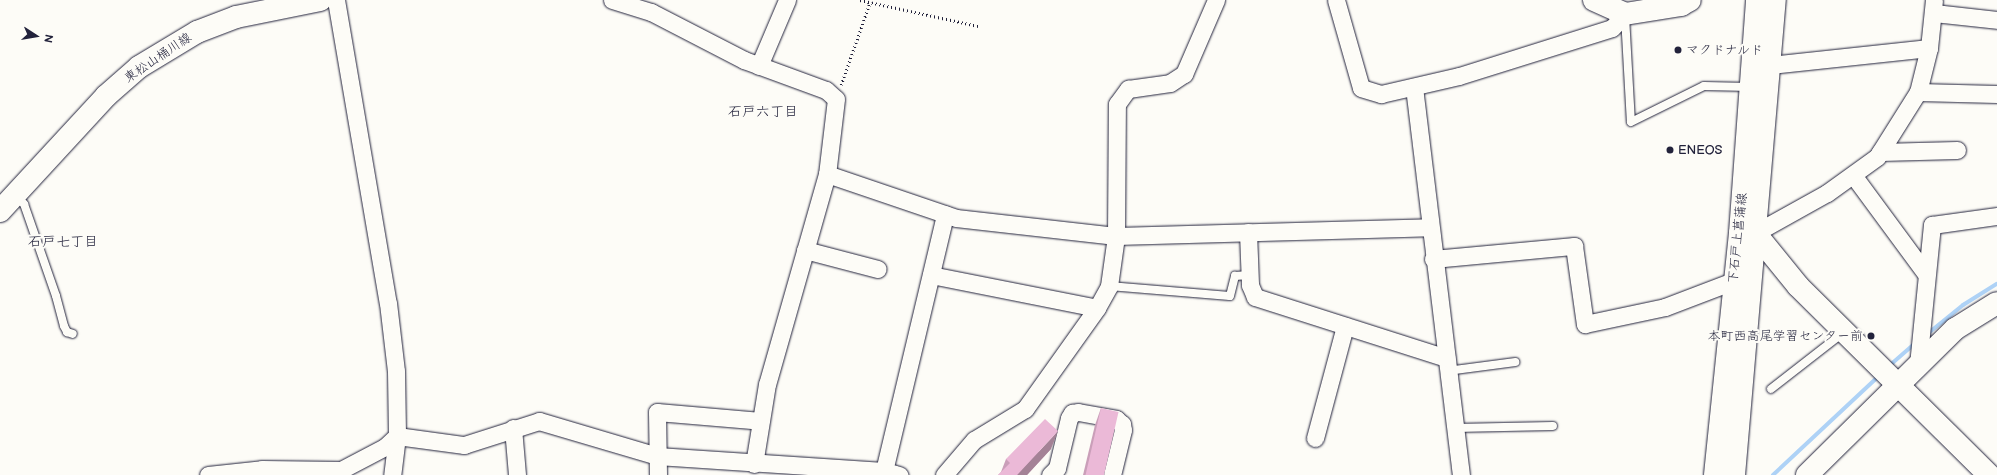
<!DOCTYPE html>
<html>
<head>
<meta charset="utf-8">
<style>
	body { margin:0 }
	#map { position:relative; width:1997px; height:475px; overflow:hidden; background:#fdfcf7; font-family:"Balsamiq Sans","Klee One",sans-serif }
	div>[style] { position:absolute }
	.stream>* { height:4px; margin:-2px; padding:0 2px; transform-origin:2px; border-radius:2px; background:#aed2f6 }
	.path>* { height:2.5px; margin-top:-1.25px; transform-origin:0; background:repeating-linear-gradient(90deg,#22223b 0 1px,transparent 0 4px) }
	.roads { filter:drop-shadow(0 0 1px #22223b) drop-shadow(0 0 1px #22223b) }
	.lane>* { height:8px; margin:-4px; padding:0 4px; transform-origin:4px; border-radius:4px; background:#fdfcf7 }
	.street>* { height:17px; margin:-8.5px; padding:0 8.5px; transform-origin:8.5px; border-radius:8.5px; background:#fdfcf7 }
	.secondary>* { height:22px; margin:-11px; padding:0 11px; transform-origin:11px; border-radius:11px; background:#fdfcf7 }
	.primary>* { height:22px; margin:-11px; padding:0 11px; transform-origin:11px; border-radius:11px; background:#fdfcf7 }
	.wall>* { inset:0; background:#ca9fb9 }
	.shaded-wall>* { inset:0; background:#a48296 }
	.building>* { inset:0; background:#ebb9d7; transform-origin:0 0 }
	.dots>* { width:11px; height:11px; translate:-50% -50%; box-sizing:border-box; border:2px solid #fdfcf7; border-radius:50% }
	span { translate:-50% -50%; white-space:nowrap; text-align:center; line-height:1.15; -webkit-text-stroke:4px #fdfcf7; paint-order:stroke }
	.poi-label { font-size:13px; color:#22223b }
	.left { translate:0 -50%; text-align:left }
	.right { translate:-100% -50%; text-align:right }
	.street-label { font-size:13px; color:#22223b }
	.neighbourhood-label { font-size:14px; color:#22223b }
	.north { position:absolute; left:16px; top:16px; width:40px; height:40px; -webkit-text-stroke:3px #fdfcf7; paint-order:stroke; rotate:102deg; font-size:11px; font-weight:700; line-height:16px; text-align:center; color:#22223b }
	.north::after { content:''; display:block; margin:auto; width:14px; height:18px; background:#22223b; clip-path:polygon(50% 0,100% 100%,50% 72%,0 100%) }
</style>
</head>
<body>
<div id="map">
	<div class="stream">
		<div style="left:1926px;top:335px;width:48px;rotate:-39deg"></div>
		<div style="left:1963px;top:305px;width:40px;rotate:-32deg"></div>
		<div style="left:1889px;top:366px;width:33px;rotate:-41deg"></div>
		<div style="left:1773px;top:475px;width:146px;rotate:-43.1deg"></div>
	</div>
	<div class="path">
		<div style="left:860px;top:0;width:121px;rotate:12.4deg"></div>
		<div style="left:841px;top:85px;width:88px;rotate:-70.7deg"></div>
	</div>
	<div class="roads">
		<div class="lane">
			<div style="left:1625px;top:16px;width:106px;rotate:86.8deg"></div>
			<div style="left:1631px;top:122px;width:81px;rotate:-26.3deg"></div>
			<div style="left:1704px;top:86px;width:46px;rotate:1.2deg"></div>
			<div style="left:15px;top:195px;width:13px;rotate:45deg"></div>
			<div style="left:24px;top:204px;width:97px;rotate:70.8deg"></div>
			<div style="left:56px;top:296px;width:31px;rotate:75deg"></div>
			<div style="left:64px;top:326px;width:7px;rotate:63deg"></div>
			<div style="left:67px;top:332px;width:6px;rotate:18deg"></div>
			<div style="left:1109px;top:286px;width:121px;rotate:4.7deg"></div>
			<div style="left:1230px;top:296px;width:21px;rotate:-76deg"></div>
			<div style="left:1235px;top:276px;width:14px;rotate:-4deg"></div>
			<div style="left:1447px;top:371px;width:69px;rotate:-7.5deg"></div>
			<div style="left:1771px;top:389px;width:93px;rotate:-38deg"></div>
			<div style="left:1455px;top:428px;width:98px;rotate:-1.2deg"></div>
		</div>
		<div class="street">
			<div style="left:336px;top:0;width:307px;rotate:80.3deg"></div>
			<div style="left:388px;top:303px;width:68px;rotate:83.3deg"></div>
			<div style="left:396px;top:371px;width:65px;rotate:89.1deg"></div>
			<div style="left:397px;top:436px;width:39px;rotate:97deg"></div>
			<div style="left:612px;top:0;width:41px;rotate:17.1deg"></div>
			<div style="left:651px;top:12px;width:105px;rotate:27.3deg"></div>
			<div style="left:744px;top:60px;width:87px;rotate:20.1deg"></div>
			<div style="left:826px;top:90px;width:13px;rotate:42deg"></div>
			<div style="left:836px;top:99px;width:76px;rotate:96.8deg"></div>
			<div style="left:827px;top:174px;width:218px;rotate:105.9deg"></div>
			<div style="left:767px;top:384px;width:81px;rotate:99.2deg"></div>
			<div style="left:1336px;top:0;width:91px;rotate:74.1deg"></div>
			<div style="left:1361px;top:88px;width:21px;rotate:17deg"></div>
			<div style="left:1381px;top:94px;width:80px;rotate:-13deg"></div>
			<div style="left:1459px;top:76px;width:160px;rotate:-17.4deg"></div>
			<div style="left:1612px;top:28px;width:19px;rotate:-47deg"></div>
			<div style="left:1934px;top:13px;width:63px;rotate:6.3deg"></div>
			<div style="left:1770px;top:65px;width:160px;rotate:-6.1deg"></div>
			<div style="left:759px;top:66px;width:72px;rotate:-67deg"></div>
			<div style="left:1414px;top:87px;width:391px;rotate:83.1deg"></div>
			<div style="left:1918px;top:92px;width:79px;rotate:1.5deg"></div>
			<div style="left:1880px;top:152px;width:77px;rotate:-1.5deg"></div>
			<div style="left:827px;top:174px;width:136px;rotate:18.8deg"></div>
			<div style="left:956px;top:218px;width:161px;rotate:6.4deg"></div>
			<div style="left:1116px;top:236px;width:314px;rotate:-1.6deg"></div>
			<div style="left:1853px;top:175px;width:123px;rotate:53.6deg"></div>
			<div style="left:1248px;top:232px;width:53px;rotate:87.8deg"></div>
			<div style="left:1250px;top:285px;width:13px;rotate:67deg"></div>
			<div style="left:1255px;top:297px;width:201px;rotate:17.7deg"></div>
			<div style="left:1755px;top:233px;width:82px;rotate:-29.1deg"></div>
			<div style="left:1827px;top:193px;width:62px;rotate:-35.8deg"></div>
			<div style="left:1877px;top:157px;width:77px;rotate:-57.8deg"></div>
			<div style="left:1918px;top:92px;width:45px;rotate:-76deg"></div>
			<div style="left:1929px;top:48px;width:48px;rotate:-84.1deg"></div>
			<div style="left:805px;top:250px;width:75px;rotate:14.6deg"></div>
			<div style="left:1433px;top:259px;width:142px;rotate:-5.3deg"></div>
			<div style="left:1574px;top:246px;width:79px;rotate:82deg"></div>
			<div style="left:1585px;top:324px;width:82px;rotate:-12deg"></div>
			<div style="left:1665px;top:307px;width:73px;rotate:-20.9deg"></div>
			<div style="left:931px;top:275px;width:169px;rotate:11.2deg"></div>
			<div style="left:1918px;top:365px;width:141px;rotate:-84.3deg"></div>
			<div style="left:1932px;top:225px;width:66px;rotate:-7.9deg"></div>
			<div style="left:513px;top:428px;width:47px;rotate:85.1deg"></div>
			<div style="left:397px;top:436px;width:68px;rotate:7.7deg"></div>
			<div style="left:464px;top:445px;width:79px;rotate:-17.7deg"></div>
			<div style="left:539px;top:421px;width:123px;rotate:16.5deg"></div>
			<div style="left:657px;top:456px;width:227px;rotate:3.8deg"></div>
			<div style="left:884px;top:471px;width:16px;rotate:15deg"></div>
			<div style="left:1315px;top:438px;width:116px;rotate:-75deg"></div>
			<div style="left:884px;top:471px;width:264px;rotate:-76.6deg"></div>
			<div style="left:208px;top:475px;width:54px;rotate:-6.3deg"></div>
			<div style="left:262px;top:469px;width:79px;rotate:0.7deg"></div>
			<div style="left:341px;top:470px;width:50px;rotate:-27.6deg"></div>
			<div style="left:385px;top:447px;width:16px;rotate:-43deg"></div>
			<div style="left:658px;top:475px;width:63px;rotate:-90.9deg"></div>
			<div style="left:657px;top:412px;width:104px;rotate:4.9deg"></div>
			<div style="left:944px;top:475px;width:46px;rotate:-49.4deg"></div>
			<div style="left:974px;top:440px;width:60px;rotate:-31.3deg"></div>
			<div style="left:1025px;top:409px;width:124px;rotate:-54.5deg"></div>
			<div style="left:1097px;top:308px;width:25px;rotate:-61deg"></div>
			<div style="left:1109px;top:286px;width:50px;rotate:-82deg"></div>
			<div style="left:1116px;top:236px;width:132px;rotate:-89.6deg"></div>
			<div style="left:1117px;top:104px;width:19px;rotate:-54deg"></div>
			<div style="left:1128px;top:89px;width:42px;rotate:-8.1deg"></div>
			<div style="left:1170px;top:83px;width:17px;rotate:-33deg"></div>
			<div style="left:1184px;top:74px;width:81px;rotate:-66.6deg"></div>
			<div style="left:1050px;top:475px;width:10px;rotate:-45deg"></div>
			<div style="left:1057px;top:468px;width:51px;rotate:-76.5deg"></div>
			<div style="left:1069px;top:418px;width:6px;rotate:-59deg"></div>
			<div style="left:1072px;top:413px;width:6px;rotate:-9deg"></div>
			<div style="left:1078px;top:412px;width:39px;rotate:10deg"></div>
			<div style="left:1116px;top:419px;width:8px;rotate:40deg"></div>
			<div style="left:1122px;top:424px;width:6px;rotate:81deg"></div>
			<div style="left:1123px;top:430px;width:46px;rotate:103.7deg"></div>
		</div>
		<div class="secondary">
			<div style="left:1594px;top:0;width:34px;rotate:24deg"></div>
			<div style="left:1625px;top:14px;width:57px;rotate:-9.1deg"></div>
			<div style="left:1681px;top:5px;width:10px;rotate:-29deg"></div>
			<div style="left:1755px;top:233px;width:68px;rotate:50.9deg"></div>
			<div style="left:1798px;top:286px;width:269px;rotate:44.7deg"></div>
			<div style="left:1715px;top:475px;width:243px;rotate:-84.1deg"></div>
			<div style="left:1740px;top:233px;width:234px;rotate:-85.8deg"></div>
			<div style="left:1734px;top:475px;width:477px;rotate:-85.1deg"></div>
			<div style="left:1807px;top:475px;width:208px;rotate:-44.6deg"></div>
			<div style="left:1955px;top:329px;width:49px;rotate:-31.8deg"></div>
		</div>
		<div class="primary">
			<div style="left:0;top:211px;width:156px;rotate:-47.3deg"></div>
			<div style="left:106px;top:96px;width:44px;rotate:-41.3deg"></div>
			<div style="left:139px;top:67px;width:68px;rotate:-31.1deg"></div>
			<div style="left:197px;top:32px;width:42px;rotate:-21deg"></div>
			<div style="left:236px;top:17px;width:86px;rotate:-11.4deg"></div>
		</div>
	</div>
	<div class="wall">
		<div style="clip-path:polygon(1101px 408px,1103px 475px,1083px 475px,1095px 425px)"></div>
		<div style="clip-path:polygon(1051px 449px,1027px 475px,998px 475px,1001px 472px,1006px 459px)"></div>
	</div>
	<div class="shaded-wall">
		<div style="clip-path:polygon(1058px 431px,1051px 449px,1027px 475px,1017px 475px)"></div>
	</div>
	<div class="building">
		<div style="left:1101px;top:408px;width:18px;height:69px;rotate:13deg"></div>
		<div style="clip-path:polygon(1045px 419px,1058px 431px,1017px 475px,998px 475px,1010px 463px,1006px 459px)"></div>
	</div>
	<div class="dots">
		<div style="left:1678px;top:50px;background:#22223b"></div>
		<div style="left:1670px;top:150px;background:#22223b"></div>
		<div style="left:1871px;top:336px;background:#22223b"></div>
	</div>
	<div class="poi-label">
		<span class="left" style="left:1686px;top:50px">マクドナルド</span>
		<span class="left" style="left:1678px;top:150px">ENEOS</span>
		<span class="right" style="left:1863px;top:336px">本町西高尾学習センター前</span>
	</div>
	<div class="street-label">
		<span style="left:158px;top:58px;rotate:-34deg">東松山桶川線</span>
		<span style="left:1738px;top:238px;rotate:-84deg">下石戸上菖蒲線</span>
	</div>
	<div class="neighbourhood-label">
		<span style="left:763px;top:112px">石戸六丁目</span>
		<span style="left:63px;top:242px">石戸七丁目</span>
	</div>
	<div class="north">N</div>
</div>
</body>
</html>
